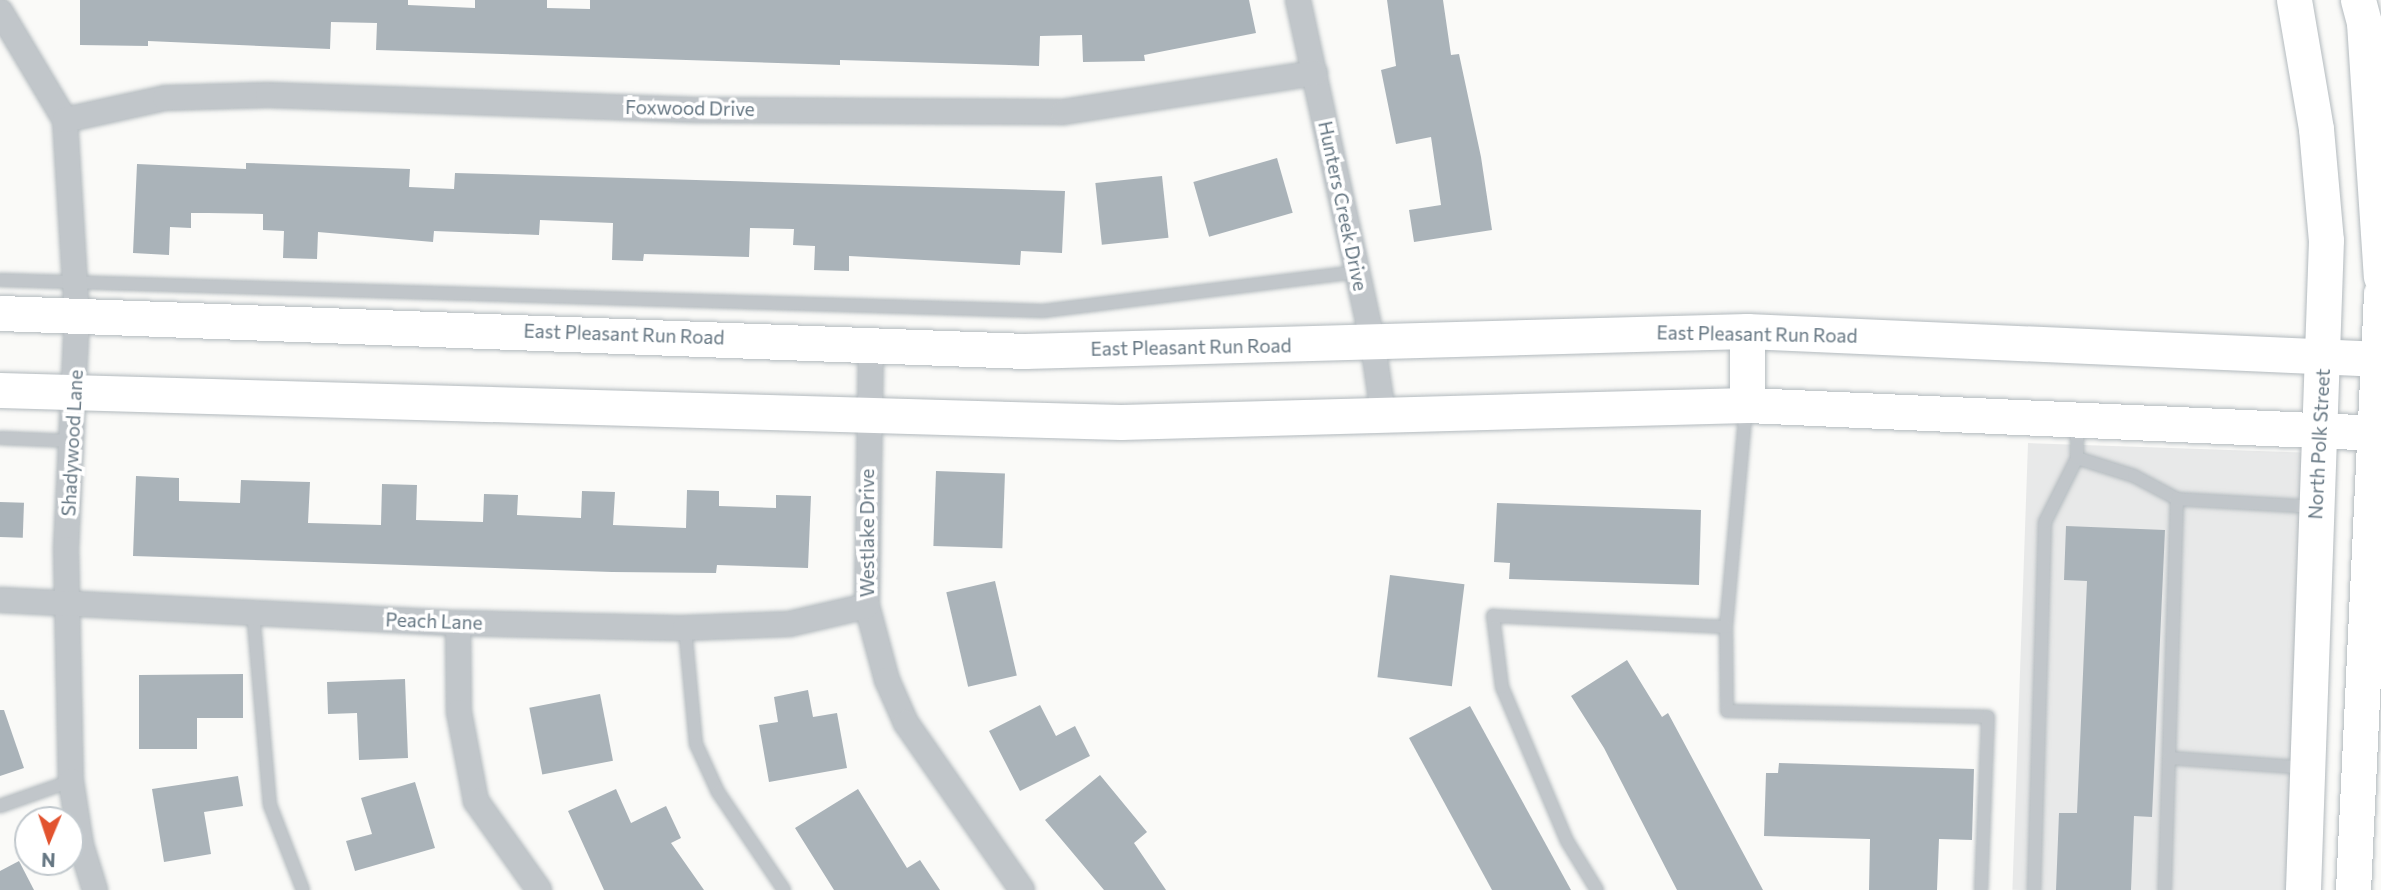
<!DOCTYPE html>
<html>
<head>
<meta charset="utf-8">
<style>
	body { margin:0 }
	#map { position:relative; width:2381px; height:890px; overflow:hidden; background:#fafaf8; font-family:Commissioner,sans-serif }
	div>[style] { position:absolute }
	.built>* { inset:0; background:#e8e9e9; transform-origin:0 0 }
	.building>* { inset:0; background:#aab3b9; transform-origin:0 0 }
	.roads { filter:drop-shadow(0 0 2px #b3babe) drop-shadow(0 0 2px #b3babe) }
	.service>* { height:12px; margin:-6px; padding:0 6px; transform-origin:6px; border-radius:6px; background:#c1c6ca }
	.minor>* { height:24px; margin:-12px; padding:0 12px; transform-origin:12px; border-radius:12px; background:#c1c6ca }
	.secondary>* { height:35px; margin:-17.5px; padding:0 17.5px; transform-origin:17.5px; border-radius:17.5px; background:#fff }
	span { translate:-50% -50%; white-space:nowrap; text-align:center; line-height:1.15; -webkit-text-stroke:7px #fff; paint-order:stroke }
	.street-label { font-size:19px; color:#657682 }
	.north { position:absolute; left:14px; top:806px; width:70px; height:70px; box-sizing:border-box; background:#fff; border:2px solid #c1c8cd; border-radius:50%; rotate:182deg; font-size:19px; font-weight:700; line-height:28px; text-align:center; color:#657682 }
	.north::after { content:''; display:block; margin:auto; width:24px; height:32px; background:#e2532f; clip-path:polygon(50% 0,100% 100%,50% 72%,0 100%) }
</style>
</head>
<body>
<div id="map">
	<div class="built">
		<div style="left:2028px;top:443px;width:275px;height:447px;rotate:2deg"></div>
	</div>
	<div class="building">
		<div style="clip-path:polygon(80px 0,408px 0,408px 5px,475px 8px,475px 0,547px 0,547px 8px,590px 9px,590px 0,1249px 0,1256px 33px,1144px 55px,1145px 61px,1083px 62px,1082px 35px,1040px 36px,1039px 66px,840px 60px,840px 65px,376px 50px,377px 23px,331px 22px,330px 49px,148px 41px,148px 46px,80px 45px)"></div>
		<div style="clip-path:polygon(1387px 0,1443px 0,1451px 55px,1459px 54px,1481px 157px,1492px 230px,1414px 242px,1409px 210px,1441px 205px,1431px 137px,1396px 144px,1381px 70px,1396px 66px)"></div>
		<div style="left:1277px;top:158px;width:57px;height:87px;rotate:74deg"></div>
		<div style="clip-path:polygon(246px 163px,410px 169px,409px 187px,454px 189px,455px 173px,1065px 191px,1062px 253px,1021px 251px,1020px 265px,849px 256px,849px 271px,814px 270px,815px 246px,793px 245px,794px 229px,750px 228px,749px 257px,644px 254px,643px 261px,612px 260px,613px 223px,540px 220px,539px 235px,434px 231px,433px 242px,318px 232px,317px 259px,283px 258px,284px 231px,263px 230px,263px 214px,208px 213px,191px 213px,191px 228px,170px 227px,169px 255px,133px 253px,137px 164px,246px 169px)"></div>
		<div style="left:1162px;top:176px;width:62px;height:67px;rotate:84deg"></div>
		<div style="left:936px;top:471px;width:69px;height:75px;rotate:2deg"></div>
		<div style="clip-path:polygon(136px 476px,179px 478px,179px 501px,240px 503px,241px 480px,310px 482px,308px 523px,381px 525px,382px 484px,417px 485px,416px 520px,483px 522px,484px 494px,518px 495px,517px 515px,581px 518px,582px 491px,615px 492px,613px 525px,686px 528px,687px 490px,719px 491px,719px 506px,776px 508px,776px 495px,811px 496px,808px 568px,717px 565px,716px 573px,612px 572px,133px 556px)"></div>
		<div style="left:0;top:502px;width:24px;height:35px;rotate:2deg"></div>
		<div style="clip-path:polygon(1497px 503px,1701px 510px,1699px 585px,1509px 579px,1510px 563px,1494px 562px)"></div>
		<div style="clip-path:polygon(2066px 526px,2165px 530px,2152px 817px,2134px 816px,2131px 890px,2056px 890px,2059px 813px,2077px 813px,2087px 581px,2064px 580px)"></div>
		<div style="left:1390px;top:575px;width:75px;height:103px;rotate:7deg"></div>
		<div style="left:995px;top:581px;width:97px;height:50px;rotate:77deg"></div>
		<div style="clip-path:polygon(1627px 660px,1662px 717px,1668px 713px,1763px 890px,1677px 890px,1604px 748px,1571px 696px)"></div>
		<div style="clip-path:polygon(243px 674px,243px 718px,197px 718px,197px 749px,139px 749px,139px 675px)"></div>
		<div style="clip-path:polygon(405px 679px,408px 758px,359px 760px,357px 713px,328px 714px,327px 682px)"></div>
		<div style="clip-path:polygon(808px 690px,813px 717px,837px 713px,847px 768px,769px 782px,759px 725px,778px 722px,774px 697px)"></div>
		<div style="left:600px;top:694px;width:68px;height:72px;rotate:79deg"></div>
		<div style="clip-path:polygon(1040px 705px,1056px 736px,1075px 726px,1090px 756px,1020px 791px,989px 731px)"></div>
		<div style="clip-path:polygon(1470px 706px,1571px 890px,1492px 890px,1409px 738px)"></div>
		<div style="clip-path:polygon(0 710px,4px 710px,24px 768px,0 776px)"></div>
		<div style="clip-path:polygon(1779px 763px,1974px 769px,1972px 840px,1939px 839px,1937px 890px,1869px 890px,1870px 839px,1764px 836px,1766px 773px,1778px 773px)"></div>
		<div style="clip-path:polygon(1100px 775px,1147px 832px,1134px 843px,1166px 890px,1104px 890px,1045px 820px)"></div>
		<div style="clip-path:polygon(238px 776px,243px 806px,204px 812px,211px 854px,164px 862px,152px 789px)"></div>
		<div style="clip-path:polygon(415px 782px,435px 848px,355px 871px,346px 841px,372px 834px,361px 798px)"></div>
		<div style="clip-path:polygon(616px 789px,631px 823px,666px 806px,681px 838px,671px 843px,704px 890px,604px 890px,568px 811px)"></div>
		<div style="clip-path:polygon(858px 789px,907px 868px,920px 860px,940px 890px,834px 890px,795px 828px)"></div>
		<div style="clip-path:polygon(19px 861px,34px 890px,0 890px,0 871px)"></div>
	</div>
	<div class="roads">
		<div class="service">
			<div style="left:0;top:280px;width:1043px;rotate:1.7deg"></div>
			<div style="left:1043px;top:311px;width:316px;rotate:-7.1deg"></div>
			<div style="left:1746px;top:407px;width:221px;rotate:95.2deg"></div>
			<div style="left:1726px;top:627px;width:84px;rotate:89.3deg"></div>
			<div style="left:1727px;top:711px;width:261px;rotate:1.3deg"></div>
			<div style="left:1988px;top:717px;width:173px;rotate:92.3deg"></div>
			<div style="left:0;top:438px;width:73px;rotate:2.4deg"></div>
			<div style="left:2077px;top:458px;width:60px;rotate:17.5deg"></div>
			<div style="left:2134px;top:476px;width:49px;rotate:28.1deg"></div>
			<div style="left:2177px;top:499px;width:391px;rotate:91.8deg"></div>
			<div style="left:2177px;top:499px;width:138px;rotate:3.3deg"></div>
			<div style="left:253px;top:612px;width:194px;rotate:85deg"></div>
			<div style="left:270px;top:805px;width:91px;rotate:68.8deg"></div>
			<div style="left:685px;top:628px;width:117px;rotate:84.6deg"></div>
			<div style="left:696px;top:744px;width:53px;rotate:65.4deg"></div>
			<div style="left:718px;top:792px;width:118px;rotate:56deg"></div>
			<div style="left:2169px;top:758px;width:138px;rotate:4.1deg"></div>
			<div style="left:0;top:806px;width:75px;rotate:-19.4deg"></div>
			<div style="left:1597px;top:890px;width:57px;rotate:-121.5deg"></div>
			<div style="left:1567px;top:841px;width:167px;rotate:-112.9deg"></div>
			<div style="left:1502px;top:687px;width:72px;rotate:-97.2deg"></div>
			<div style="left:1493px;top:616px;width:233px;rotate:2.7deg"></div>
			<div style="left:2034px;top:890px;width:368px;rotate:-88.3deg"></div>
			<div style="left:2045px;top:522px;width:72px;rotate:-63.4deg"></div>
			<div style="left:2077px;top:458px;width:36px;rotate:-90deg"></div>
		</div>
		<div class="minor">
			<div style="left:1298px;top:0;width:353px;rotate:77.7deg"></div>
			<div style="left:1373px;top:345px;width:69px;rotate:81.6deg"></div>
			<div style="left:0;top:11px;width:127px;rotate:59.2deg"></div>
			<div style="left:65px;top:120px;width:196px;rotate:86.5deg"></div>
			<div style="left:77px;top:316px;width:233px;rotate:92.7deg"></div>
			<div style="left:66px;top:549px;width:232px;rotate:88.8deg"></div>
			<div style="left:71px;top:781px;width:65px;rotate:81.1deg"></div>
			<div style="left:81px;top:845px;width:47px;rotate:72.7deg"></div>
			<div style="left:65px;top:120px;width:102px;rotate:-12.4deg"></div>
			<div style="left:165px;top:98px;width:103px;rotate:-1.7deg"></div>
			<div style="left:268px;top:95px;width:428px;rotate:2deg"></div>
			<div style="left:696px;top:110px;width:367px;rotate:0.3deg"></div>
			<div style="left:1063px;top:112px;width:255px;rotate:-8.8deg"></div>
			<div style="left:871px;top:343px;width:263px;rotate:90.9deg"></div>
			<div style="left:867px;top:606px;width:77px;rotate:74.9deg"></div>
			<div style="left:887px;top:680px;width:47px;rotate:66.2deg"></div>
			<div style="left:906px;top:723px;width:203px;rotate:55.2deg"></div>
			<div style="left:0;top:600px;width:459px;rotate:2.9deg"></div>
			<div style="left:458px;top:623px;width:227px;rotate:1.3deg"></div>
			<div style="left:685px;top:628px;width:104px;rotate:-2.2deg"></div>
			<div style="left:789px;top:624px;width:80px;rotate:-13deg"></div>
			<div style="left:458px;top:623px;width:89px;rotate:89.4deg"></div>
			<div style="left:459px;top:712px;width:91px;rotate:79.2deg"></div>
			<div style="left:476px;top:801px;width:109px;rotate:54.7deg"></div>
		</div>
		<div class="secondary">
			<div style="left:2294px;top:0;width:131px;rotate:80.3deg"></div>
			<div style="left:2316px;top:129px;width:111px;rotate:84.9deg"></div>
			<div style="left:2326px;top:240px;width:650px;rotate:92.03deg"></div>
			<div style="left:2358px;top:0;width:24px;rotate:75deg"></div>
			<div style="left:2364px;top:23px;width:254px;rotate:86.2deg"></div>
			<div style="left:0;top:313px;width:1026px;rotate:2.12deg"></div>
			<div style="left:1025px;top:351px;width:722px;rotate:-1.59deg"></div>
			<div style="left:1747px;top:331px;width:635px;rotate:2.53deg"></div>
			<div style="left:1747px;top:331px;width:74px;rotate:90deg"></div>
			<div style="left:0;top:390px;width:1121px;rotate:1.64deg"></div>
			<div style="left:1121px;top:422px;width:626px;rotate:-1.56deg"></div>
			<div style="left:1747px;top:405px;width:635px;rotate:2.53deg"></div>
			<div style="left:2353px;top:890px;width:597px;rotate:-87.31deg"></div>
		</div>
	</div>
	<div class="street-label">
		<span style="left:690px;top:108px;rotate:1deg">Foxwood Drive</span>
		<span style="left:1343px;top:206px;rotate:78deg">Hunters Creek Drive</span>
		<span style="left:624px;top:334px;rotate:2deg">East Pleasant Run Road</span>
		<span style="left:1757px;top:334px;rotate:1deg">East Pleasant Run Road</span>
		<span style="left:1191px;top:347px;rotate:-1deg">East Pleasant Run Road</span>
		<span style="left:72px;top:443px;rotate:-87deg">Shadywood Lane</span>
		<span style="left:2319px;top:444px;rotate:-87deg">North Polk Street</span>
		<span style="left:867px;top:533px;rotate:-90deg">Westlake Drive</span>
		<span style="left:434px;top:621px;rotate:2deg">Peach Lane</span>
	</div>
	<div class="north">N</div>
</div>
</body>
</html>
